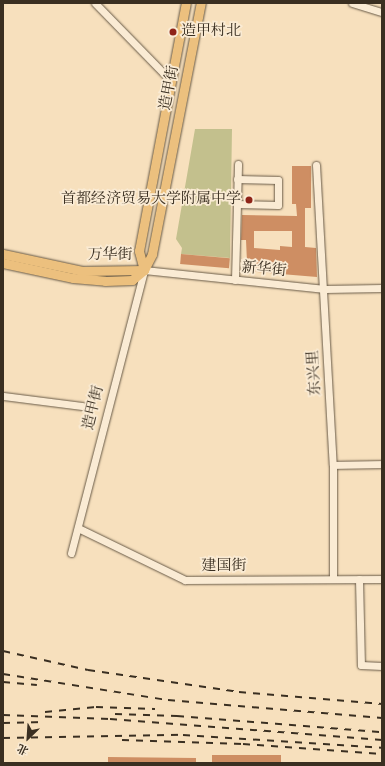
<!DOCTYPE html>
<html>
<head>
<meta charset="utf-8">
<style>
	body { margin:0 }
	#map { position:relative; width:385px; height:766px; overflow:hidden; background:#f7e0bd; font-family:"Sorts Mill Goudy","Noto Serif SC",serif }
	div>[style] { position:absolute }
	.green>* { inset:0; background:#c3c08d }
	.building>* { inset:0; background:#ce8e63; transform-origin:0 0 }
	.roads { filter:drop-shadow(0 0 1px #695b48) drop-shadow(0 0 1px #695b48) }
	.minor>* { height:7px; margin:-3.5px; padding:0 3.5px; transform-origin:3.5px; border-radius:3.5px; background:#faebd4 }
	.major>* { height:9px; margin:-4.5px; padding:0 4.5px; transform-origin:4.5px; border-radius:4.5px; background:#ecc07e }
	.rail>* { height:2px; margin-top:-1px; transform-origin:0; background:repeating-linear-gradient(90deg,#3a2f21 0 7px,transparent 0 14px) }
	.dots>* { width:11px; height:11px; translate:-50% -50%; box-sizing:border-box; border:2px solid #faebd4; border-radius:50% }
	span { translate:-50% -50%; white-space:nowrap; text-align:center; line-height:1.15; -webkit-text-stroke:3.5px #faebd4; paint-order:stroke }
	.poi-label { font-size:15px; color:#3a2f21 }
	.left { translate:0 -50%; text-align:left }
	.right { translate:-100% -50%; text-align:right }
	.street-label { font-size:15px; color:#3a2f21 }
	.frame { position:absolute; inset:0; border:4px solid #3a2f21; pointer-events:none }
	.north { position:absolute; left:8px; top:718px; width:40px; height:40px; -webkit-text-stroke:3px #faebd4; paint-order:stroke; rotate:205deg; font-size:11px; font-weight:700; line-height:16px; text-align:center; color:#3a2f21 }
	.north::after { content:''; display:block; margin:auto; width:14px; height:18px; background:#3a2f21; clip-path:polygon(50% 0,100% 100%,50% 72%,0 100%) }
</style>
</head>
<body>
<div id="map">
	<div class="green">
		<div style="clip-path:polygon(195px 129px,232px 129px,230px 258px,181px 254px,182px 248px,176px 239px)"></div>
	</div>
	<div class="building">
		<div style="clip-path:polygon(evenodd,292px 166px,311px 166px,311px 208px,305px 208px,305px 247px,316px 248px,317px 277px,244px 271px,243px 262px,247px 262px,246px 240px,241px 240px,242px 215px,297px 216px,296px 204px,292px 204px,292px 166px,254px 231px,292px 231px,292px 247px,280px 246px,280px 250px,254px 248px,254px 231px)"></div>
		<div style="left:181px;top:254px;width:49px;height:10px;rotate:5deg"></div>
		<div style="left:212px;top:755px;width:69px;height:8px"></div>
		<div style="clip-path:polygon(108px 757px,196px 758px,196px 763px,108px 763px)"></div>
	</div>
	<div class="roads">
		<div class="minor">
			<div style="left:95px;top:3px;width:109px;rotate:45.7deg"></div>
			<div style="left:352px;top:3px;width:31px;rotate:17deg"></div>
			<div style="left:316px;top:165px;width:300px;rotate:86.8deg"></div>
			<div style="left:333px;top:465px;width:114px;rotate:90deg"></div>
			<div style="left:237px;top:204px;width:41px;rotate:1.4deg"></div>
			<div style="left:278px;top:205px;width:25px;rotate:-90deg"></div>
			<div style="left:278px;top:180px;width:41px;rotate:-178.6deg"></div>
			<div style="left:235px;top:280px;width:116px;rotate:-88.5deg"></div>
			<div style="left:3px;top:396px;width:80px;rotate:7.2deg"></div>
			<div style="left:333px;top:465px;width:49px;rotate:-1.2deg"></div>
			<div style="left:78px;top:528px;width:119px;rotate:25.9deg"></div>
			<div style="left:185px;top:580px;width:197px;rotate:-0.3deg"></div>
			<div style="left:71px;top:553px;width:292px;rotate:-75.5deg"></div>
			<div style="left:144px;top:270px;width:182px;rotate:6deg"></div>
			<div style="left:325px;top:289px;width:57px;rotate:-1deg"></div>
			<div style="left:359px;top:579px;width:86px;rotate:88.7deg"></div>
			<div style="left:361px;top:665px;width:21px;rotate:3deg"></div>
		</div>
		<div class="major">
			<div style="left:3px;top:254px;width:82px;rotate:12deg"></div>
			<div style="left:83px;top:271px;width:61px;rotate:-0.9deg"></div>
			<div style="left:3px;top:263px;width:72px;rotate:12.1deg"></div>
			<div style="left:73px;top:278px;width:32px;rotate:5deg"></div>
			<div style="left:105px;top:281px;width:27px;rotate:-2deg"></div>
			<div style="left:132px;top:280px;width:16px;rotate:-40deg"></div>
			<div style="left:144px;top:270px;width:18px;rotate:-63deg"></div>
			<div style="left:152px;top:254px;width:256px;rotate:-79deg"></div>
			<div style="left:144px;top:270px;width:20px;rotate:-105deg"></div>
			<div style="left:139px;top:251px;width:252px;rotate:-79.3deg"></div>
		</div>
	</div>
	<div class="rail">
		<div style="left:3px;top:651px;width:87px;rotate:12.6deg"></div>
		<div style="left:88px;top:670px;width:153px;rotate:8.3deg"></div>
		<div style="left:239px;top:692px;width:144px;rotate:4.8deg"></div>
		<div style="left:3px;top:674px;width:167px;rotate:9deg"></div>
		<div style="left:168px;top:700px;width:215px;rotate:4.8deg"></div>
		<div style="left:3px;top:682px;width:34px;rotate:5deg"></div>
		<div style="left:45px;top:712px;width:51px;rotate:-5.6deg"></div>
		<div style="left:96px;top:707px;width:59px;rotate:1.9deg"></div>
		<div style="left:115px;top:714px;width:62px;rotate:1.8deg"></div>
		<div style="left:177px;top:716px;width:206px;rotate:4.5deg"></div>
		<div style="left:3px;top:715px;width:107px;rotate:2.1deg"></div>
		<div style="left:110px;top:719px;width:273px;rotate:4.4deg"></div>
		<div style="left:3px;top:723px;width:42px;rotate:-1.4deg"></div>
		<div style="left:3px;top:738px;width:180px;rotate:-1deg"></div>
		<div style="left:183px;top:735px;width:199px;rotate:3.7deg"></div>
		<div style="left:122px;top:740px;width:121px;rotate:1.9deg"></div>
		<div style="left:243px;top:744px;width:139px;rotate:4.1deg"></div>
	</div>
	<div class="dots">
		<div style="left:173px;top:32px;background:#8f2418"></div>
		<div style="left:249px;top:200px;background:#8f2418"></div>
	</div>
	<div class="poi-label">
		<span class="left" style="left:181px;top:32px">造甲村北</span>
		<span class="right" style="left:241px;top:200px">首都经济贸易大学附属中学</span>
	</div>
	<div class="street-label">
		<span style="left:170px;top:88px;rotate:-79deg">造甲街</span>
		<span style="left:110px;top:256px">万华街</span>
		<span style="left:264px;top:270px;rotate:5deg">新华街</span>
		<span style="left:315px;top:373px;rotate:-93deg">东兴里</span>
		<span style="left:94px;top:408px;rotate:-76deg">造甲街</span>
		<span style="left:224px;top:567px">建国街</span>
	</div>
	<div class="frame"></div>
	<div class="north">北</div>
</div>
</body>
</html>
